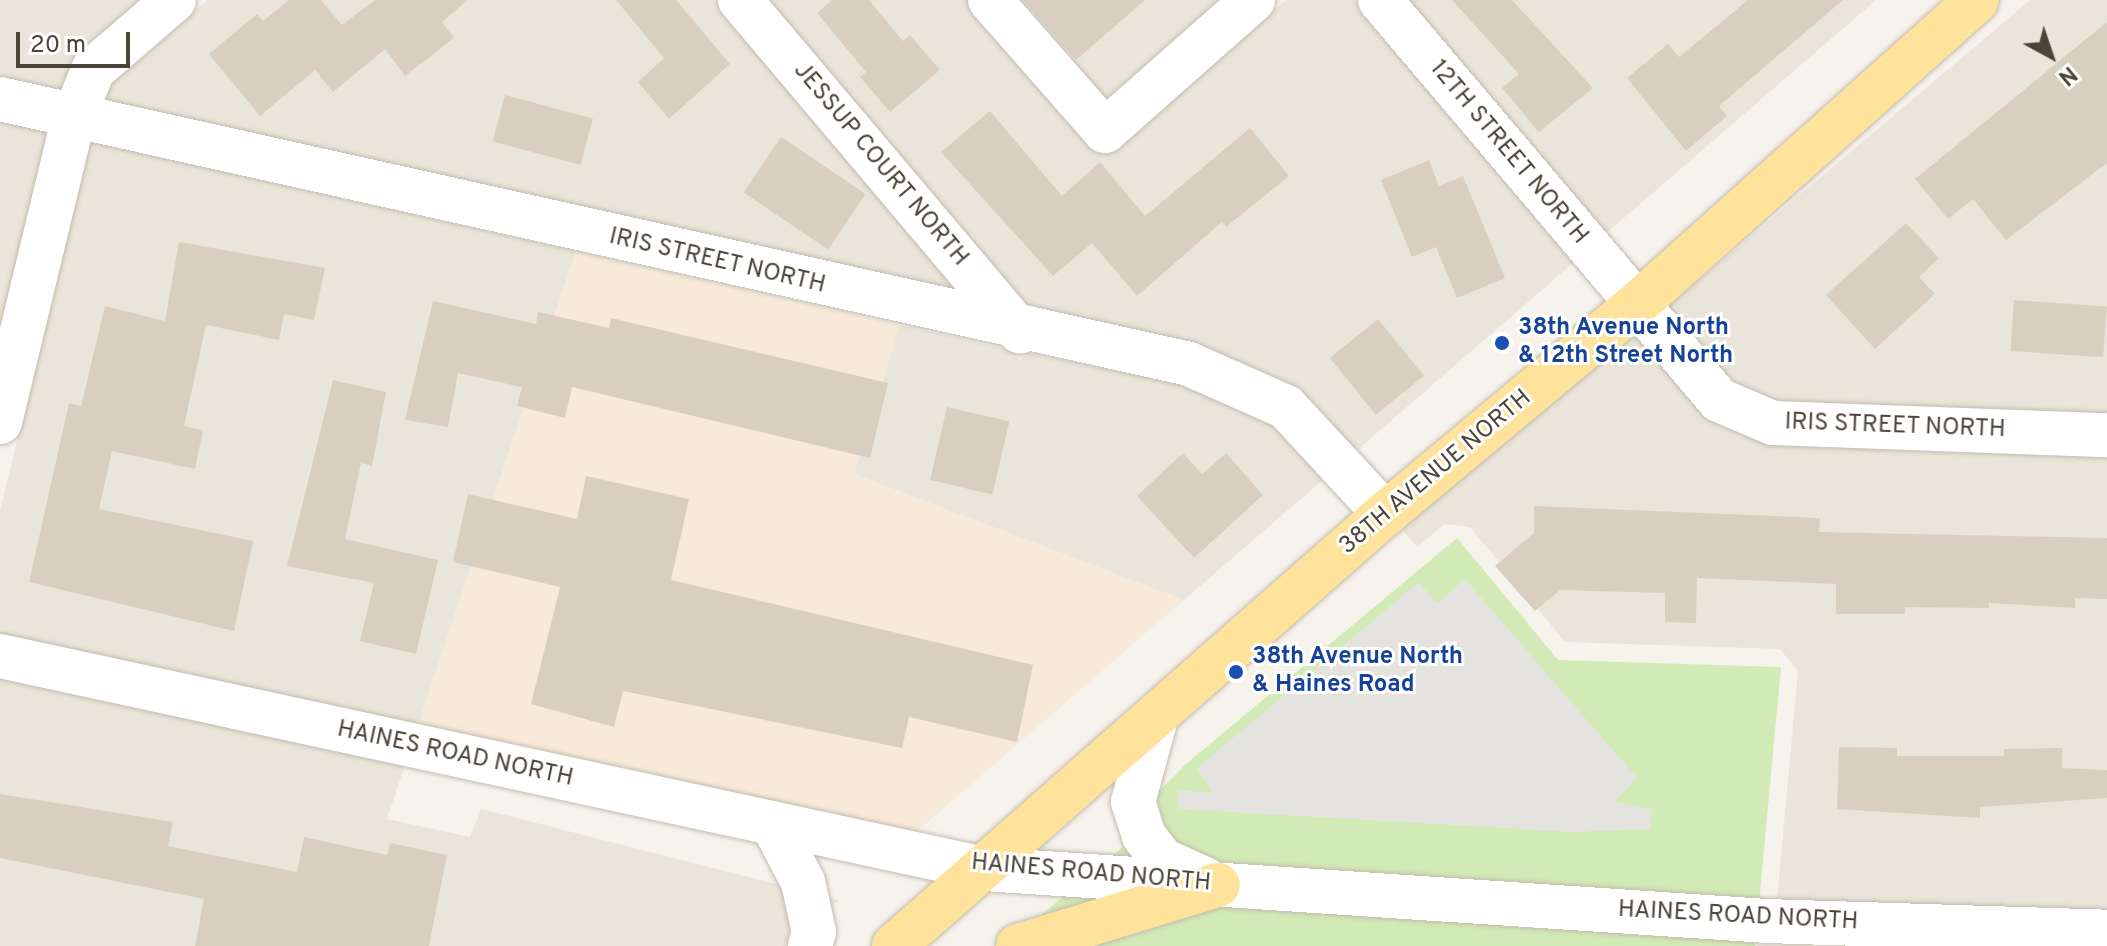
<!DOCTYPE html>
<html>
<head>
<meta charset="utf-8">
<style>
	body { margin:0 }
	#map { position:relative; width:2107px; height:946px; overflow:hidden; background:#f6f3ec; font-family:Overpass,sans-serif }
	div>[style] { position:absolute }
	.residential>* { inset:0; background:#eae5da }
	.commercial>* { inset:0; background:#f7ead8 }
	.green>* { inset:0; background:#d2eab5 }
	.parking>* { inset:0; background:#e5e3e0 }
	.building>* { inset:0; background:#d8cfc1; transform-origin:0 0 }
	.roads { filter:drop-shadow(0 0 2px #c2bbae) drop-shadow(0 0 2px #c2bbae) }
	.minor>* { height:44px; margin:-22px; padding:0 22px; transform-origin:22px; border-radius:22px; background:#fff }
	.major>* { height:44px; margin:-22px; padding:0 22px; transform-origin:22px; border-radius:22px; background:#ffe39c }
	.dots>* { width:22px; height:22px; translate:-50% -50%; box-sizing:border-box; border:4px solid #fff; border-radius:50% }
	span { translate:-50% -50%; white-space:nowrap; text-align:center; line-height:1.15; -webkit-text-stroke:6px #fff; paint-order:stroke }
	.street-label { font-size:24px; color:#4b4439 }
	.transit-label { font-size:24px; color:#164399; font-weight:700 }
	.left { translate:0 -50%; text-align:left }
	.north { position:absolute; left:2011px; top:16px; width:80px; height:80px; -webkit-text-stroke:6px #fff; paint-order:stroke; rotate:140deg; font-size:22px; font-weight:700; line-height:32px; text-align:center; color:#4b4439 }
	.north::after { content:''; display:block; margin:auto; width:28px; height:36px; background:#4b4439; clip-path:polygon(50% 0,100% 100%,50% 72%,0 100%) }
	.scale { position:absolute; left:16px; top:32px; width:114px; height:36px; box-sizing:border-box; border:4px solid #4b4439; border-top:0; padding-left:10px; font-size:24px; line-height:28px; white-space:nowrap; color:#4b4439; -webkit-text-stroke:6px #fff; paint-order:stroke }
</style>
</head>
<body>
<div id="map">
	<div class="residential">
		<div style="clip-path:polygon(0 0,139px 0,78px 53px,61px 93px,0 78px)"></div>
		<div style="clip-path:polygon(207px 0,714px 0,966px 298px,103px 102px,111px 84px)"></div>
		<div style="clip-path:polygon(766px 0,972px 0,1104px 155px,1286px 0,1354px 0,1574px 262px,1355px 452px,1030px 312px)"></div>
		<div style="clip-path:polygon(1002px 0,1219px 0,1096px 108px)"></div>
		<div style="clip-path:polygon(1405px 0,1876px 0,1603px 236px)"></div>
		<div style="clip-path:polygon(2030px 0,2107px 0,2107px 414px,1775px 402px,1730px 384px,1665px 309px)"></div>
		<div style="clip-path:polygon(0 120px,49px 132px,0 332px)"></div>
		<div style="clip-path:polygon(90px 142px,576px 251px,418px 726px,0 635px,0 511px)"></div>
		<div style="clip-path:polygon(900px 325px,1011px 350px,1020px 360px,1028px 353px,1186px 385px,1275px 424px,1325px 478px,1184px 600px,854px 474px)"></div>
		<div style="clip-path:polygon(1635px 334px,1704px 414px,2107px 456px,2107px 910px,1777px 900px,1798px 671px,1780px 649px,1565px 642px,1470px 527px,1445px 524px,1417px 547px,1402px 529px)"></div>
		<div style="clip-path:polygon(0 677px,405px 765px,387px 819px,470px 837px,481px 809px,839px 900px,785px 946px,0 946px)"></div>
	</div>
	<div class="commercial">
		<div style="clip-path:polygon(576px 251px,900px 325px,854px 474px,1184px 600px,915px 833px,418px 726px)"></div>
	</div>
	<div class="green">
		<div style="clip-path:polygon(1457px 538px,1558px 660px,1781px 667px,1755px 946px,1004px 946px,1161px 815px,1156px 794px,1186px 764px)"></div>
	</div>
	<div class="parking">
		<div style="clip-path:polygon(1465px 579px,1637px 778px,1614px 802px,1652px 809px,1650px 829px,1572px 832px,1179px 809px,1178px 790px,1213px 793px,1197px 768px,1419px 582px,1437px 603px)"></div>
	</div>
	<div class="building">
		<div style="clip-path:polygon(289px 0,321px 0,342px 25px,375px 0,468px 0,442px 22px,454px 38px,405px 76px,385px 49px,333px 92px,315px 70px,260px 116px,209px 54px,257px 14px,263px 21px)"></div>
		<div style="clip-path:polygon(616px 0,676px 0,730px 64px,669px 119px,638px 82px,664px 58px)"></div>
		<div style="clip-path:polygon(832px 0,869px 0,903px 41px,910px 35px,940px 70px,890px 112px,860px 77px,866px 72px,817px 13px)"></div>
		<div style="clip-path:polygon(1023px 0,1145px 0,1076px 60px)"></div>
		<div style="clip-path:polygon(1452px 0,1512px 0,1593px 88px,1539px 132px,1502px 88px,1519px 74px)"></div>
		<div style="clip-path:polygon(1748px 0,1843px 0,1719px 106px,1727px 116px,1686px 151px,1627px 78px,1668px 44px,1679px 57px)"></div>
		<div style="clip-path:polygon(2107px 22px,2107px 163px,2006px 240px,1973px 199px,1948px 219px,1915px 179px)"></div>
		<div style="left:505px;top:95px;width:91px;height:48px;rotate:15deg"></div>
		<div style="clip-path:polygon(990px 111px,1062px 196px,1100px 162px,1145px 216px,1250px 128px,1289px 176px,1226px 227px,1222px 222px,1137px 296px,1092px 243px,1053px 276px,941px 152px)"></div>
		<div style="left:781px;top:137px;width:102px;height:67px;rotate:34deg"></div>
		<div style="clip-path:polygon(1429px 160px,1439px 186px,1463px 176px,1505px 278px,1457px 298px,1436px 247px,1412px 257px,1381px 180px)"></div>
		<div style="clip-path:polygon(1906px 223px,1939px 258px,1919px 277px,1935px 294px,1875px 349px,1826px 295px)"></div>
		<div style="clip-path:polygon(179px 242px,325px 268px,314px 320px,284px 314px,279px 340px,206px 325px,184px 426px,203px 430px,195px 469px,112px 451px,99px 509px,253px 541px,234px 631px,29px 582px,69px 403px,81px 406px,105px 306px,165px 321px)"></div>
		<div style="left:2014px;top:300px;width:93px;height:51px;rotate:4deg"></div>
		<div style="clip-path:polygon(433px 301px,536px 324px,538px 312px,609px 328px,611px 318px,888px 383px,870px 458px,572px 387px,565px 418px,517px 406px,522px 387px,458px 373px,448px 427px,405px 420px)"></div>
		<div style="left:1378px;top:319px;width:73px;height:62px;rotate:51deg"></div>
		<div style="clip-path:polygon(333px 380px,386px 392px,372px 466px,361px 463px,345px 539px,438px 560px,416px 654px,360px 641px,374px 583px,287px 566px)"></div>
		<div style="left:947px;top:407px;width:64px;height:75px;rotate:13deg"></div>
		<div style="clip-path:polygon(1183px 453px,1202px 474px,1226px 453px,1263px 495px,1194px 558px,1137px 496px)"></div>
		<div style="clip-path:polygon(586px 476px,689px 499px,671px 580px,1033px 665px,1017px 742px,909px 717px,902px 748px,623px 691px,614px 727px,531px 704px,560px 587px,453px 562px,468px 494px,577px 519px)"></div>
		<div style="clip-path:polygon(1534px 506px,1820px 518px,1819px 532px,2107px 538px,2107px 599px,2075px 598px,2075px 608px,1989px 603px,1989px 608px,1905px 607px,1905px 614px,1836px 614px,1836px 584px,1697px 578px,1696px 623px,1665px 622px,1665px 593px,1560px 590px,1535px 611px,1495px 566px,1534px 533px)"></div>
		<div style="clip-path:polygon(1839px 747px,1897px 748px,1897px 756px,2004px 756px,2004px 749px,2062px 748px,2062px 768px,2107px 770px,2107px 798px,1980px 807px,1980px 818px,1837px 809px)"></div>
		<div style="clip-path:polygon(0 794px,173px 822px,168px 846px,297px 872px,304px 837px,387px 855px,390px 843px,447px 855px,429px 946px,195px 946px,204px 899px,0 858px)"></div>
	</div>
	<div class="roads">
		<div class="minor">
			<div style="left:740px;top:0;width:434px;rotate:49.8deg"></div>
			<div style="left:990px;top:0;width:174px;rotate:48.7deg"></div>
			<div style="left:1105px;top:131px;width:198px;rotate:-41.5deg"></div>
			<div style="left:1380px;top:0;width:524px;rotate:49.72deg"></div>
			<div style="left:1719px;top:400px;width:59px;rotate:23.1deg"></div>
			<div style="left:1773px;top:423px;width:334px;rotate:2.1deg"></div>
			<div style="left:0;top:99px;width:1218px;rotate:12.56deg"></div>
			<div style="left:1189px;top:364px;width:106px;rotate:23.9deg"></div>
			<div style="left:1286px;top:407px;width:146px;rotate:47.2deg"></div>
			<div style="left:0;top:422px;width:314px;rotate:-76.4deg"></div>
			<div style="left:74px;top:117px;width:51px;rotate:-68deg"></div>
			<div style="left:93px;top:70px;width:107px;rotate:-40.8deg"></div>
			<div style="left:0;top:656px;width:1007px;rotate:12.21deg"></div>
			<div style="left:984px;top:869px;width:784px;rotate:3.8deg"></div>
			<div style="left:1766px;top:921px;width:341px;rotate:1.8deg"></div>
			<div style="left:1156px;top:718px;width:87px;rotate:105.3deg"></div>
			<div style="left:1133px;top:802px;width:36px;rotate:72deg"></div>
			<div style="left:1144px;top:836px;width:31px;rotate:52deg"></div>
			<div style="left:1163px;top:860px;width:46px;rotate:24.3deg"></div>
			<div style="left:772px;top:823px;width:67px;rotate:62.3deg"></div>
			<div style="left:803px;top:882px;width:51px;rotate:77.6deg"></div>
			<div style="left:814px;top:932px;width:15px;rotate:106deg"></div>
		</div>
		<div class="major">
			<div style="left:894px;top:946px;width:654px;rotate:-41.34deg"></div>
			<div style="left:1385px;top:514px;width:327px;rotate:-39.8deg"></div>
			<div style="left:1636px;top:305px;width:457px;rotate:-41.8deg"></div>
			<div style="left:1018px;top:946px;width:209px;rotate:-17deg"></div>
		</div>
	</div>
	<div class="dots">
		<div style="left:1502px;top:343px;background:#1a4fb4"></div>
		<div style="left:1236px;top:672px;background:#1a4fb4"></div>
	</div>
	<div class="street-label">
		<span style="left:1508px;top:153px;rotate:50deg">12TH STREET NORTH</span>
		<span style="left:880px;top:165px;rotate:50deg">JESSUP COURT NORTH</span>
		<span style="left:717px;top:262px;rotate:13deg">IRIS STREET NORTH</span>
		<span style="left:1895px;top:427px;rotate:2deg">IRIS STREET NORTH</span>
		<span style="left:1436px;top:473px;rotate:-40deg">38TH AVENUE NORTH</span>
		<span style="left:455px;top:755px;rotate:12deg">HAINES ROAD NORTH</span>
		<span style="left:1091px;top:874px;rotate:5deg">HAINES ROAD NORTH</span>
		<span style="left:1738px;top:917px;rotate:3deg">HAINES ROAD NORTH</span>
	</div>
	<div class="transit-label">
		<span class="left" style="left:1518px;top:343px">38th Avenue North<br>&amp; 12th Street North</span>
		<span class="left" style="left:1252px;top:672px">38th Avenue North<br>&amp; Haines Road</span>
	</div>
	<div class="north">N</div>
	<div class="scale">20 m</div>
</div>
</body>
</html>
